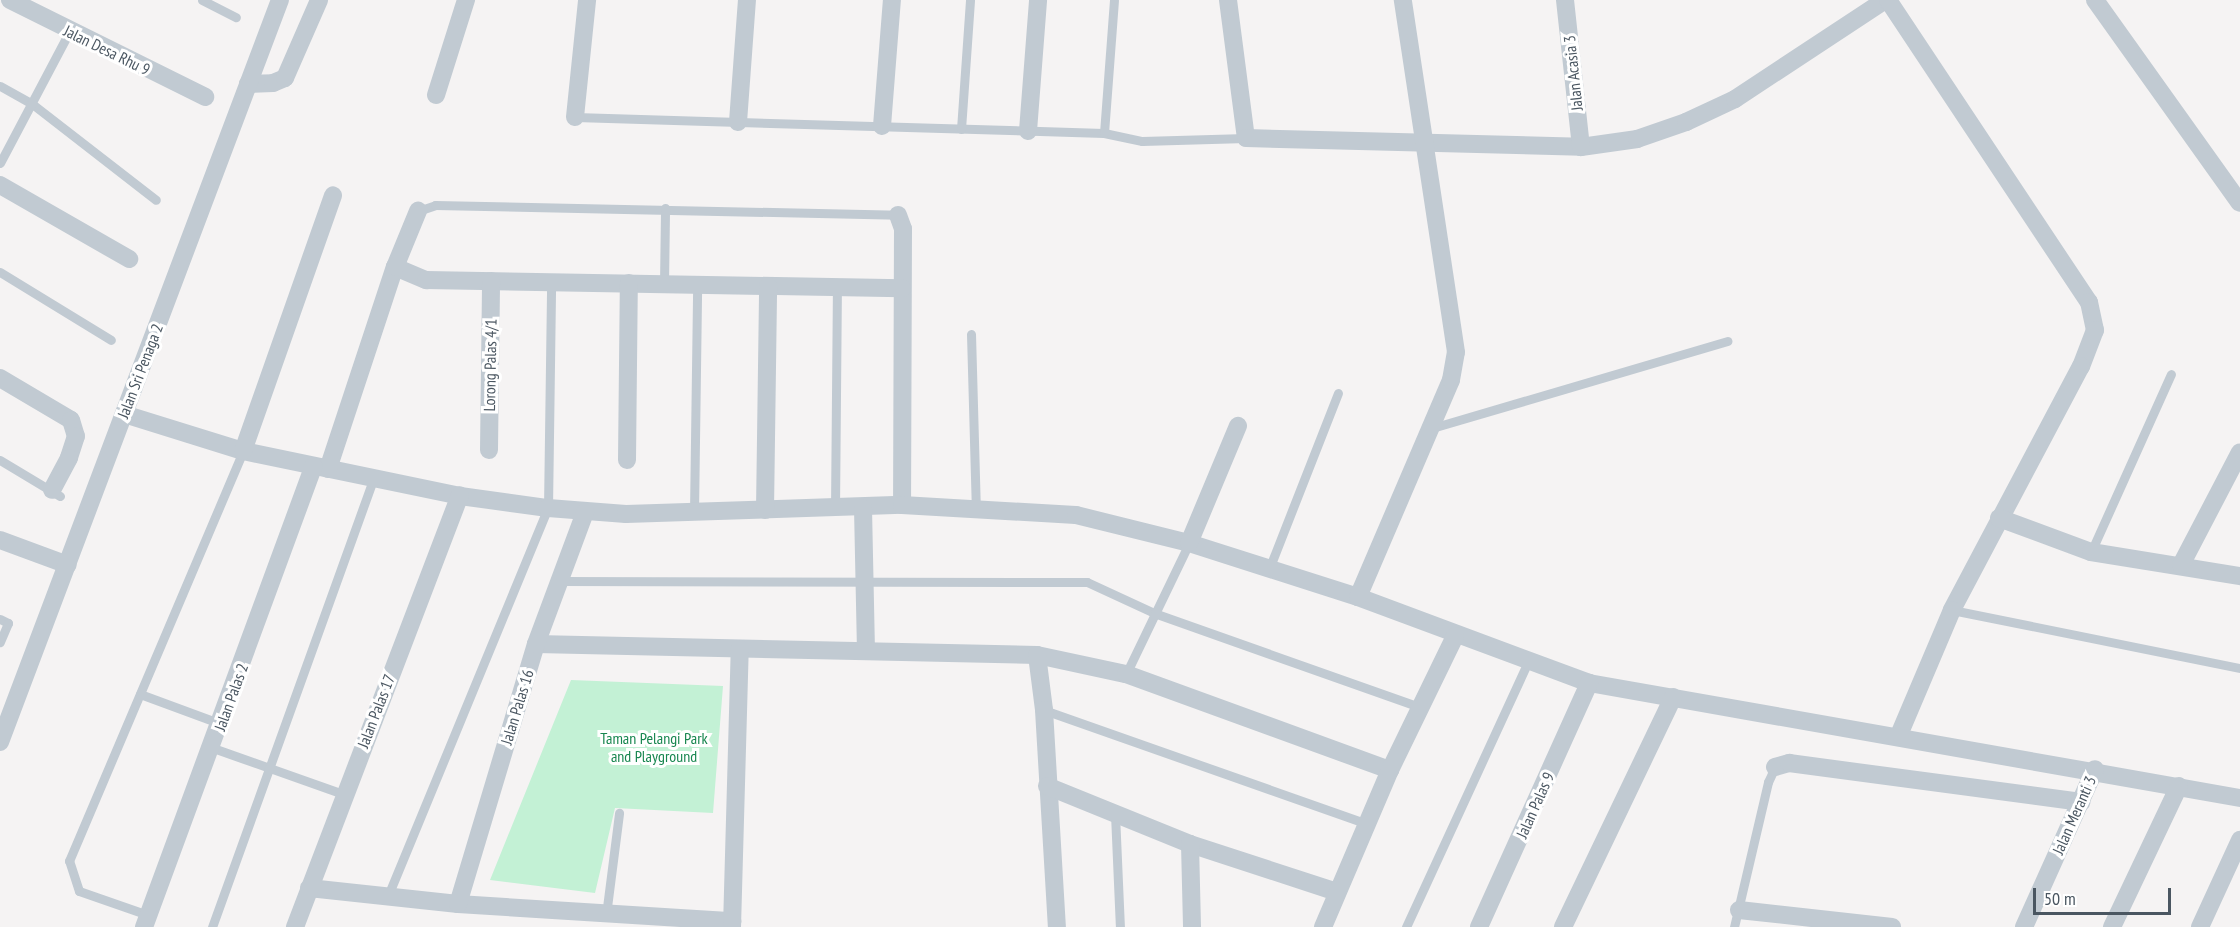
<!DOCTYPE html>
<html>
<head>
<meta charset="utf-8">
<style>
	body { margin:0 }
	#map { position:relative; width:2240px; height:927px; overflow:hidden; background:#f5f3f3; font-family:"PT Sans Narrow",sans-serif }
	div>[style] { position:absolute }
	.green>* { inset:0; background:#c3f1d5 }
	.service>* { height:9px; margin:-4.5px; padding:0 4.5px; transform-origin:4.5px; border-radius:4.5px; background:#c1cad2 }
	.minor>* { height:18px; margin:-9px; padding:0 9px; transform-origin:9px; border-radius:9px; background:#c1cad2 }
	span { translate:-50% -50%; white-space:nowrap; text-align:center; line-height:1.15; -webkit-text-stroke:6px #fff; paint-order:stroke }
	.street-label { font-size:16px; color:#4a5661 }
	.park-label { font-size:16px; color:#17864f }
	.scale { position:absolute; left:2033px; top:888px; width:138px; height:27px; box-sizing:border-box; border:3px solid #4a5661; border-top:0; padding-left:8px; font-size:18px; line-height:21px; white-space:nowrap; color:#4a5661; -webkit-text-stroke:4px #fff; paint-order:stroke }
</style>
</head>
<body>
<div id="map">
	<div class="green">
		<div style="clip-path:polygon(571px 680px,723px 686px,713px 813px,615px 808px,595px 893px,490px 880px)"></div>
	</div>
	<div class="service">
		<div style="left:202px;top:0;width:38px;rotate:27deg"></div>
		<div style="left:0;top:86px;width:35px;rotate:29deg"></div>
		<div style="left:31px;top:103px;width:158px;rotate:37.8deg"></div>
		<div style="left:575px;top:117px;width:529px;rotate:1.73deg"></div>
		<div style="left:1104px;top:133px;width:39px;rotate:12deg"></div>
		<div style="left:1142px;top:141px;width:104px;rotate:-1.7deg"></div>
		<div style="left:961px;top:129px;width:129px;rotate:-86deg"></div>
		<div style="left:1104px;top:133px;width:133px;rotate:-85.7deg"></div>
		<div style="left:0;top:163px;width:148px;rotate:-62.2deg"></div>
		<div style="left:418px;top:211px;width:18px;rotate:-19deg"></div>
		<div style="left:435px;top:205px;width:463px;rotate:1.2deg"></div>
		<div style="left:0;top:272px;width:130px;rotate:31.5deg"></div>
		<div style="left:664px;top:284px;width:76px;rotate:-89.2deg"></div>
		<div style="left:971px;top:334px;width:174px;rotate:88.4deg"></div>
		<div style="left:1432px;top:428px;width:308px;rotate:-16.4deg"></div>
		<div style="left:0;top:460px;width:70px;rotate:31deg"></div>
		<div style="left:835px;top:510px;width:223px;rotate:-89.5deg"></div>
		<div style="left:694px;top:513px;width:229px;rotate:-89.2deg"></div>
		<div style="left:2091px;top:552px;width:195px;rotate:-65.8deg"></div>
		<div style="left:1269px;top:569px;width:189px;rotate:-68.6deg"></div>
		<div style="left:559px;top:581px;width:528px;rotate:0.11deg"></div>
		<div style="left:1087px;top:582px;width:74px;rotate:24.8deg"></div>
		<div style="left:1154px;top:613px;width:284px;rotate:19.5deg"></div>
		<div style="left:1952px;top:610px;width:294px;rotate:11.4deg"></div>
		<div style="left:0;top:619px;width:9px;rotate:27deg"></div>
		<div style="left:8px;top:623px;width:21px;rotate:113deg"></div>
		<div style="left:1126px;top:674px;width:145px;rotate:-64.3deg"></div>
		<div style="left:140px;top:694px;width:86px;rotate:20.3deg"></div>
		<div style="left:1044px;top:710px;width:343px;rotate:19.4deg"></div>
		<div style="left:213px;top:748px;width:138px;rotate:19.5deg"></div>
		<div style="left:1115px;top:814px;width:113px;rotate:87.5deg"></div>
		<div style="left:387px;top:898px;width:422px;rotate:-67.6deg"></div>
		<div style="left:548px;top:508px;width:226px;rotate:-89.2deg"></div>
		<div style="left:148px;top:915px;width:73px;rotate:-160.8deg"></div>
		<div style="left:79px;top:891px;width:32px;rotate:-108deg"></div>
		<div style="left:69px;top:861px;width:445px;rotate:-67deg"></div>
		<div style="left:606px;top:915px;width:103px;rotate:-82.7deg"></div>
		<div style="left:212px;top:927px;width:478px;rotate:-70.2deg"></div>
		<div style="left:1406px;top:927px;width:295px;rotate:-65.3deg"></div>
		<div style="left:1734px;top:927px;width:149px;rotate:-76.8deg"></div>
		<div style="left:1768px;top:782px;width:17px;rotate:-65deg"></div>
	</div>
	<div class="minor">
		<div style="left:10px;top:0;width:218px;rotate:26.4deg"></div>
		<div style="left:1228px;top:0;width:139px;rotate:82.6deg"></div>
		<div style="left:1246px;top:138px;width:335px;rotate:1.5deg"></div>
		<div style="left:1581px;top:147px;width:57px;rotate:-8.1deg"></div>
		<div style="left:1637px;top:139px;width:52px;rotate:-19.1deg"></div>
		<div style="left:1686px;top:122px;width:54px;rotate:-25.1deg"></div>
		<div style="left:1735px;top:99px;width:180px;rotate:-33.4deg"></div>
		<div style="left:1565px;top:0;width:148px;rotate:83.8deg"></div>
		<div style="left:1888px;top:0;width:363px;rotate:56.4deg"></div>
		<div style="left:2089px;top:302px;width:29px;rotate:78deg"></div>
		<div style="left:2095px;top:330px;width:39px;rotate:111deg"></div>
		<div style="left:2081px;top:366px;width:276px;rotate:117.9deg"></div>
		<div style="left:1952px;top:610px;width:136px;rotate:113deg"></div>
		<div style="left:2095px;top:0;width:249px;rotate:54.5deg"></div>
		<div style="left:248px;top:84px;width:25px;rotate:-2deg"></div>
		<div style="left:273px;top:83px;width:13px;rotate:-23deg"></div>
		<div style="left:285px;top:78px;width:85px;rotate:-66.4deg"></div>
		<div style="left:436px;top:95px;width:100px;rotate:-72.5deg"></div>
		<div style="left:575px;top:117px;width:118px;rotate:-84.1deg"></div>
		<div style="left:738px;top:122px;width:122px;rotate:-85.8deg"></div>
		<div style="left:882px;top:126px;width:126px;rotate:-85.5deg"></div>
		<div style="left:1028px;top:131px;width:131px;rotate:-85.6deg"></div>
		<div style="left:0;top:185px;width:149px;rotate:29.8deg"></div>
		<div style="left:898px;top:215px;width:15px;rotate:70deg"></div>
		<div style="left:903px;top:229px;width:276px;rotate:90.2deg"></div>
		<div style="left:395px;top:267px;width:34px;rotate:23deg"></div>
		<div style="left:426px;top:280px;width:476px;rotate:1deg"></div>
		<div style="left:0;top:378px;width:82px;rotate:30.6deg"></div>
		<div style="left:71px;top:420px;width:17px;rotate:73deg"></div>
		<div style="left:76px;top:436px;width:23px;rotate:108deg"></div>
		<div style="left:69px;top:458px;width:36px;rotate:118deg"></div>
		<div style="left:124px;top:414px;width:125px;rotate:17.3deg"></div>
		<div style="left:243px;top:451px;width:222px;rotate:11.7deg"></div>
		<div style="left:460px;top:496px;width:89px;rotate:7.8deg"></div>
		<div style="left:548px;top:508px;width:78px;rotate:4.4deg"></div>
		<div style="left:626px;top:514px;width:276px;rotate:-1.9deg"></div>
		<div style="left:902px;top:505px;width:174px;rotate:3.3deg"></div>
		<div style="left:1076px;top:515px;width:116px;rotate:13.9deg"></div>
		<div style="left:1189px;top:543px;width:177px;rotate:17.7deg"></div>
		<div style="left:1358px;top:597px;width:246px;rotate:20.4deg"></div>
		<div style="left:1589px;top:683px;width:661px;rotate:10.02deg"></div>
		<div style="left:489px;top:450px;width:169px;rotate:-89.3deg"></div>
		<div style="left:243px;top:451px;width:271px;rotate:-70.6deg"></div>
		<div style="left:627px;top:460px;width:177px;rotate:-89.4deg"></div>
		<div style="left:328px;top:469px;width:213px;rotate:-71.7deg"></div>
		<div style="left:395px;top:267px;width:61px;rotate:-67.7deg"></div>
		<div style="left:863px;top:508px;width:143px;rotate:88.8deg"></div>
		<div style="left:765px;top:510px;width:224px;rotate:-89.2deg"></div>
		<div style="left:1999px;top:518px;width:98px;rotate:20.3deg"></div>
		<div style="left:2091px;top:552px;width:151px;rotate:9.2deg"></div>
		<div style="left:0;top:540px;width:72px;rotate:20.2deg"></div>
		<div style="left:1189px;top:543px;width:127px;rotate:-67.3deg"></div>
		<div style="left:2181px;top:565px;width:127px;rotate:-62.4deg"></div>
		<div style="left:1358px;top:597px;width:236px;rotate:-66.8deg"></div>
		<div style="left:1451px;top:380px;width:28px;rotate:-80deg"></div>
		<div style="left:1456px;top:352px;width:356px;rotate:-98.6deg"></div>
		<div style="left:536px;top:644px;width:501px;rotate:1.26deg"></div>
		<div style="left:1037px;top:655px;width:91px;rotate:12.1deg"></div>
		<div style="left:1126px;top:674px;width:281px;rotate:20deg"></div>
		<div style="left:1037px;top:655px;width:55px;rotate:82.7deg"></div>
		<div style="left:1044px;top:710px;width:217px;rotate:86.6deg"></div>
		<div style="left:0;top:742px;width:793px;rotate:-69.33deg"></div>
		<div style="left:1775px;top:767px;width:15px;rotate:-16deg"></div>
		<div style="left:1789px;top:763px;width:295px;rotate:7.6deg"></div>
		<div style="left:1047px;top:786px;width:154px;rotate:22.1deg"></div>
		<div style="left:1190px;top:844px;width:155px;rotate:18.1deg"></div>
		<div style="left:1190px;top:844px;width:83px;rotate:88.6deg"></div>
		<div style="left:309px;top:888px;width:150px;rotate:6.1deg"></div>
		<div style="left:458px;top:904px;width:275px;rotate:3.6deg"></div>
		<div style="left:458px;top:904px;width:271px;rotate:-73.3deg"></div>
		<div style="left:536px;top:644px;width:141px;rotate:-69.6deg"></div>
		<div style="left:1739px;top:910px;width:154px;rotate:6.3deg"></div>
		<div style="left:144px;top:927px;width:491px;rotate:-69.8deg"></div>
		<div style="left:295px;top:927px;width:462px;rotate:-69.1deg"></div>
		<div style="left:732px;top:927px;width:278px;rotate:-88.4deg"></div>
		<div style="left:1323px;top:927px;width:171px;rotate:-66.9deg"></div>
		<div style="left:1390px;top:770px;width:149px;rotate:-64.1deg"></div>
		<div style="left:1479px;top:927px;width:268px;rotate:-65.7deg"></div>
		<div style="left:1563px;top:927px;width:255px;rotate:-64.4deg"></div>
		<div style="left:2024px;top:927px;width:173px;rotate:-65.8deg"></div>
		<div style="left:2112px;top:927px;width:156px;rotate:-64.6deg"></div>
		<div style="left:2200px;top:927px;width:96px;rotate:-65.3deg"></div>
	</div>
	<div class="street-label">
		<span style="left:107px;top:50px;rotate:26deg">Jalan Desa Rhu 9</span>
		<span style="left:1573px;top:73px;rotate:-96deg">Jalan Acasia 3</span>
		<span style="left:490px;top:365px;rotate:-89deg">Lorong Palas 4/1</span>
		<span style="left:140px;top:371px;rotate:-69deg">Jalan Sri Penaga 2</span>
		<span style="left:231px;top:697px;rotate:-70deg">Jalan Palas 2</span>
		<span style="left:517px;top:707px;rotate:-73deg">Jalan Palas 16</span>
		<span style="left:376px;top:711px;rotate:-69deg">Jalan Palas 17</span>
		<span style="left:1535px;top:805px;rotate:-66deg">Jalan Palas 9</span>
		<span style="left:2074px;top:815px;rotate:-66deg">Jalan Meranti 3</span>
	</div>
	<div class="park-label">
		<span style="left:654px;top:747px">Taman Pelangi Park<br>and Playground</span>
	</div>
	<div class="scale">50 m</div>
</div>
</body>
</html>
